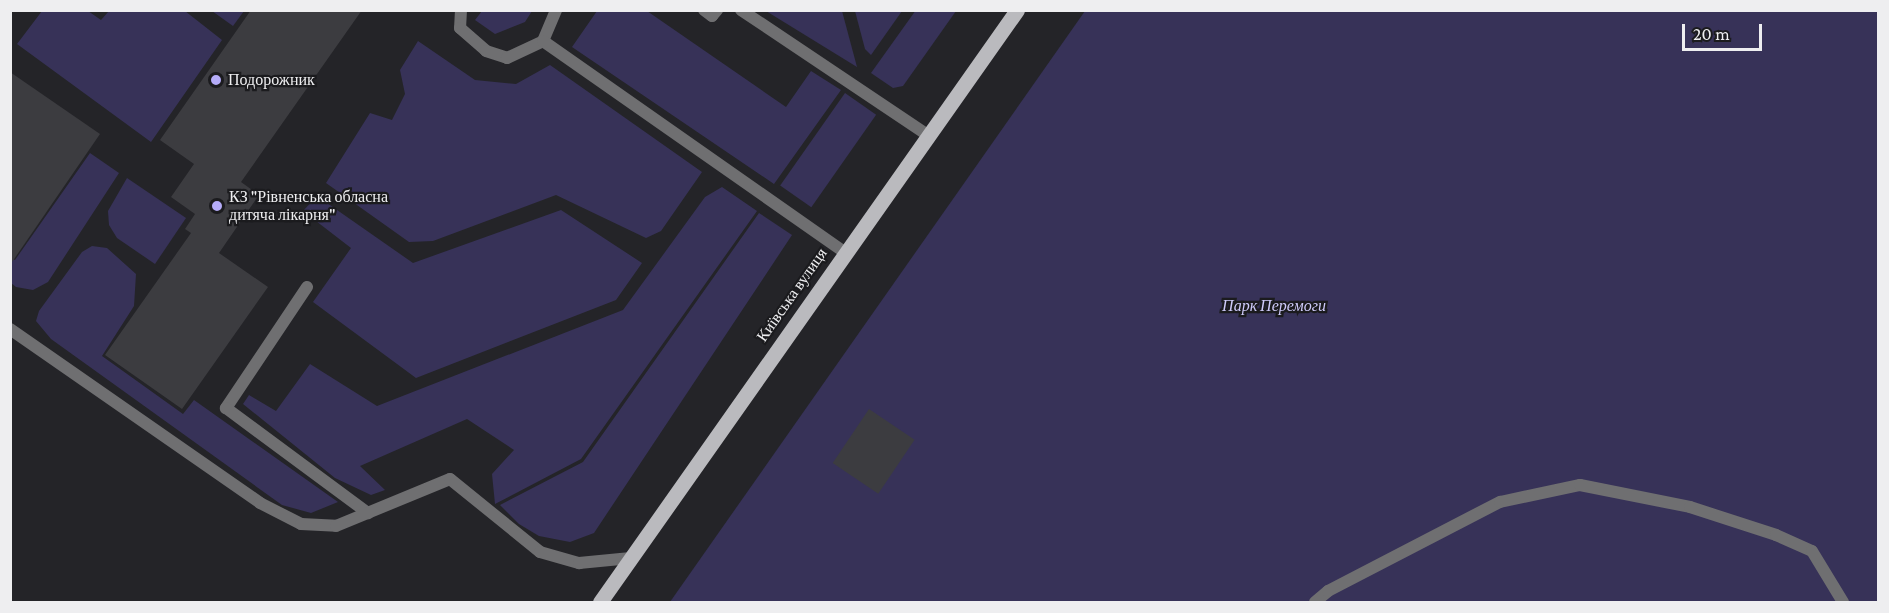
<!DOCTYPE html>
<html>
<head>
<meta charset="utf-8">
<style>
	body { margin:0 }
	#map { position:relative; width:1889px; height:613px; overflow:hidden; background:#242428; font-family:"Crimson Pro",serif }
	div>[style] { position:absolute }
	.green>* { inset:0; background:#373258; transform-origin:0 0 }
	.building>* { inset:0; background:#3c3c40; transform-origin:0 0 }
	.lane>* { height:12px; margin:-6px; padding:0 6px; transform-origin:6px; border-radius:6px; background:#6f6f71 }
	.street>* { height:12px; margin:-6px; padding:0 6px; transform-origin:6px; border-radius:6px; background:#6f6f71 }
	.primary>* { height:15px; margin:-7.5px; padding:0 7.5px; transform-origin:7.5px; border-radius:7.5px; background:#bababe }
	.dots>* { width:16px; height:16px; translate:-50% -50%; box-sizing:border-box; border:3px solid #1b1b1e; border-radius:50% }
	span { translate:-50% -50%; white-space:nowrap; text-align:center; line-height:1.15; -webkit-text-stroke:4.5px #1b1b1e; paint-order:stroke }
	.poi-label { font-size:16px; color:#eeeef0 }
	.left { translate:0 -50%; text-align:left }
	.street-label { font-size:16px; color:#eeeef0 }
	.park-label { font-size:16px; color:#cecaf9; font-style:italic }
	.frame { position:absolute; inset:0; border:12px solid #eeeef0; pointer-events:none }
	.scale { position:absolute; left:1682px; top:24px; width:80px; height:27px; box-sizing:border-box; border:3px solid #eeeef0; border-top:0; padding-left:8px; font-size:18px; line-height:21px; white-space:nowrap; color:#eeeef0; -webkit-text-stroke:4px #1b1b1e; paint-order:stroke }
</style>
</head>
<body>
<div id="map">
	<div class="green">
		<div style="clip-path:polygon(916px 10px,956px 11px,903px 86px,893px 88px,871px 73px)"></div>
		<div style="clip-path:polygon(42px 11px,88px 11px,101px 20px,109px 11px,185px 11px,222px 40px,151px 142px,17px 44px)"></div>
		<div style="clip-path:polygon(212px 11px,244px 11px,233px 26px)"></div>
		<div style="clip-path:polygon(482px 11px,482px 10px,532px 11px,525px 22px,495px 34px,475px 20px)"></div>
		<div style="clip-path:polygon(597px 11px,647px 11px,786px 107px,811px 71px,841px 90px,774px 184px,572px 47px)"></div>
		<div style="clip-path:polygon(766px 11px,842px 11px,857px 67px)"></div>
		<div style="clip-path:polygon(855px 11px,902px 11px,871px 55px,865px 49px)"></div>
		<div style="clip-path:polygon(1085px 11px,1878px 11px,1878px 602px,670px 602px)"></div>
		<div style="clip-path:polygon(418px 41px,475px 80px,516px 84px,550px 65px,702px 172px,661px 231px,646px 238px,556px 195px,433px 241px,409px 242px,326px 183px,370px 113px,392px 120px,405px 94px,400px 70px)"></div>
		<div style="left:845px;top:93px;width:38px;height:113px;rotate:35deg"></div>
		<div style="clip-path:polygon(90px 153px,119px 173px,48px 282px,33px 290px,16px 287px,11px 283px,10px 257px,15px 260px)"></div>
		<div style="clip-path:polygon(127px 178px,186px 218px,155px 264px,117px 238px,109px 225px,108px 211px)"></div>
		<div style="clip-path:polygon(722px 187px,757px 211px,581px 459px,495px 504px,492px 474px,514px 450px,467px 419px,360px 466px,385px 490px,371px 495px,335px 478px,243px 404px,249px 395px,276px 411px,310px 364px,377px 406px,623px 310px,705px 197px)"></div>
		<div style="clip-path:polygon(317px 196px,413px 263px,561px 210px,642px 263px,616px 300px,416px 378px,313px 302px,351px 248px,303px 211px)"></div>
		<div style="clip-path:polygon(759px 213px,792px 235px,594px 533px,570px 542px,539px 536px,519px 524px,500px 505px,583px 462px)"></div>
		<div style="clip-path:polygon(92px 246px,107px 248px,136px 274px,134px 306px,102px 356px,183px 414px,194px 400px,338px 502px,311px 513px,282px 505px,51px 339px,36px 321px,39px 311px,82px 252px)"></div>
	</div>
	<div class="building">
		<div style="clip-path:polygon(251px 10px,362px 10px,241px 182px,259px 195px,219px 253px,268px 287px,182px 409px,105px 355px,191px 233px,185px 229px,195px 214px,171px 197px,194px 164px,160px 140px)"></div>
		<div style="clip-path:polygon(10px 72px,100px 134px,10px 265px)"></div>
		<div style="left:869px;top:409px;width:55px;height:65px;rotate:34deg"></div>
	</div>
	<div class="lane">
		<div style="left:461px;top:10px;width:18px;rotate:93deg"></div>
		<div style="left:460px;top:28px;width:35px;rotate:41deg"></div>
		<div style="left:486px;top:51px;width:22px;rotate:18deg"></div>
		<div style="left:507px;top:58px;width:40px;rotate:-25deg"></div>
		<div style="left:543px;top:41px;width:34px;rotate:-67deg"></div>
		<div style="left:704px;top:10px;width:10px;rotate:37deg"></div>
		<div style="left:712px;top:16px;width:8px;rotate:-50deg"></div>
		<div style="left:741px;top:10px;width:225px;rotate:33.8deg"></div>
		<div style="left:543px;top:41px;width:368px;rotate:35deg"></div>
		<div style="left:307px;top:287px;width:146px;rotate:123.8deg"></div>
		<div style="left:226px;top:408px;width:177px;rotate:36.5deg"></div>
		<div style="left:10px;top:329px;width:305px;rotate:34.8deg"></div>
		<div style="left:260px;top:503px;width:46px;rotate:27.1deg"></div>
		<div style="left:301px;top:524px;width:35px;rotate:3deg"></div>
		<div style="left:336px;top:526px;width:123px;rotate:-22.4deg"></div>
		<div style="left:450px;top:479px;width:116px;rotate:39deg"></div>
		<div style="left:540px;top:552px;width:41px;rotate:15.8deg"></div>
		<div style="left:579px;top:563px;width:52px;rotate:-5.5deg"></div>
	</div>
	<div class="street">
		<div style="left:1315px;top:602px;width:17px;rotate:-40deg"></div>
		<div style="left:1328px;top:591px;width:194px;rotate:-27.4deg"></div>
		<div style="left:1500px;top:502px;width:82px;rotate:-12deg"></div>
		<div style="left:1580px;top:485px;width:112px;rotate:11.3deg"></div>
		<div style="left:1690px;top:507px;width:90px;rotate:18deg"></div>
		<div style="left:1776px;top:535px;width:39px;rotate:24deg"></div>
		<div style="left:1812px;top:551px;width:60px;rotate:58.7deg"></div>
	</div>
	<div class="primary">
		<div style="left:600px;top:602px;width:724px;rotate:-54.84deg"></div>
	</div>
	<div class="dots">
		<div style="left:216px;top:80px;background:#b5acf9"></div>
		<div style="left:217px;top:206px;background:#b5acf9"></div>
	</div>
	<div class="poi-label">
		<span class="left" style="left:228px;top:80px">Подорожник</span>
		<span class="left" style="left:229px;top:206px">КЗ "Рівненська обласна<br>дитяча лікарня"</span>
	</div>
	<div class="street-label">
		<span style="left:792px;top:295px;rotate:-55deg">Київська вулиця</span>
	</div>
	<div class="park-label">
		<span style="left:1274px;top:306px">Парк Перемоги</span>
	</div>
	<div class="frame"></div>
	<div class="scale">20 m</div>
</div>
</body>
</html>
